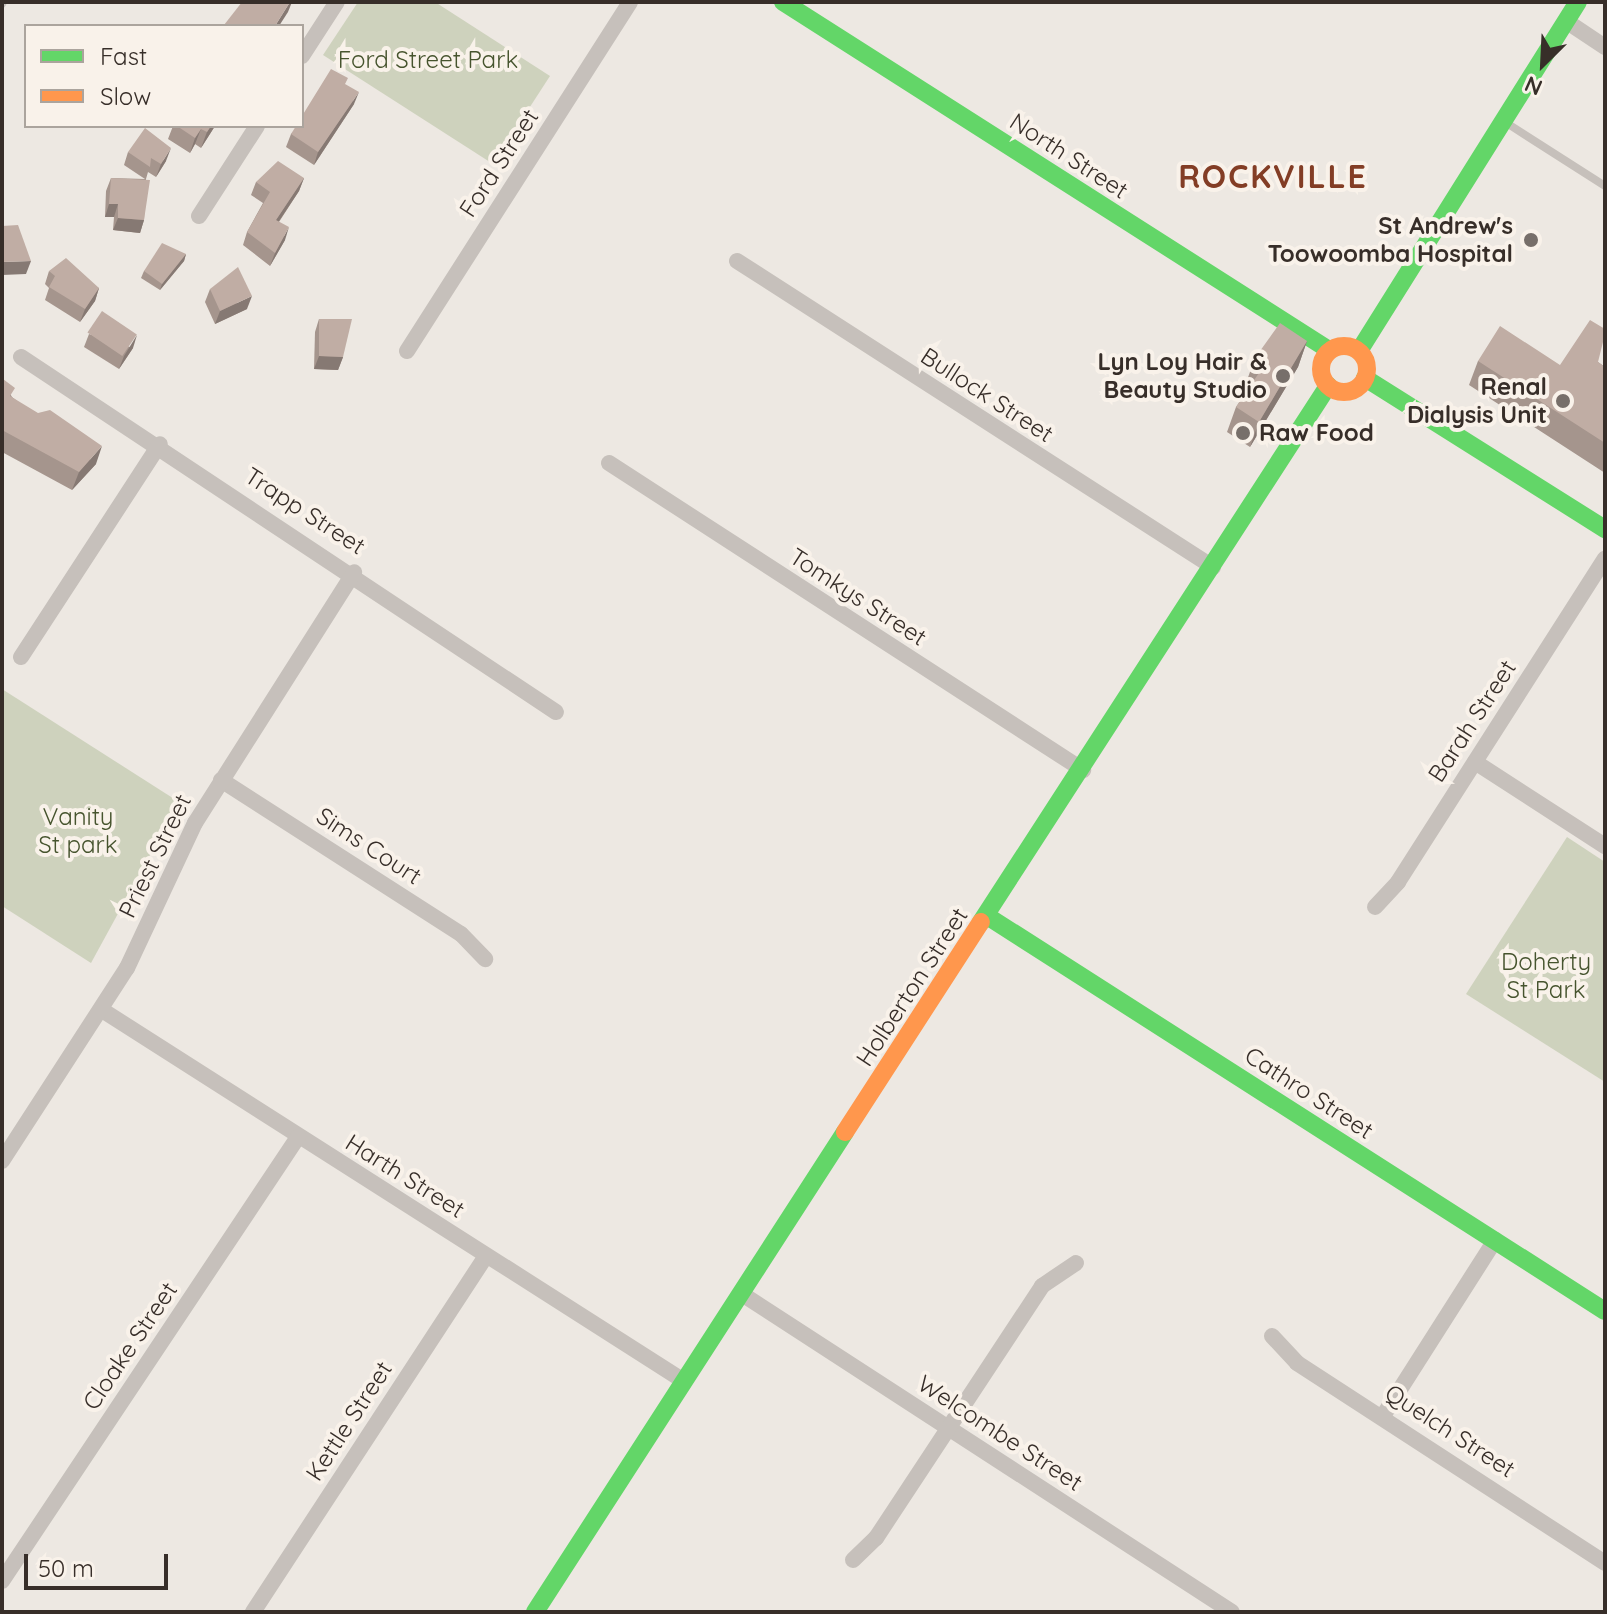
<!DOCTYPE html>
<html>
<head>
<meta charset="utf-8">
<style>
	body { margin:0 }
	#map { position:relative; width:1607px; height:1614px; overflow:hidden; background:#ede8e2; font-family:Quicksand,sans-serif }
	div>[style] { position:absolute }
	.green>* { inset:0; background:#ced2bd }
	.lane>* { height:8px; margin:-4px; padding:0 4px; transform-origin:4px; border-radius:4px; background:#c6c0bb }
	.street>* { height:16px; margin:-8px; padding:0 8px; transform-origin:8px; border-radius:8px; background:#c6c0bb }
	.fast>* { height:18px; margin:-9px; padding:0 9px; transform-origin:9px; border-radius:9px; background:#63d668 }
	.slow>* { height:18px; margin:-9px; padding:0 9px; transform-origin:9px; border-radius:9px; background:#ff974d }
	.slow>.ring { margin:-9px; padding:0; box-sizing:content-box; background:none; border:18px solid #ff974d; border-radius:50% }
	.wall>* { inset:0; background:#a5958d }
	.shaded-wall>* { inset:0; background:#867973 }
	.building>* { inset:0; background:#c0ada4; transform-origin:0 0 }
	.dots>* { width:22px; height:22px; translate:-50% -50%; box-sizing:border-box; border:4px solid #f9f2ea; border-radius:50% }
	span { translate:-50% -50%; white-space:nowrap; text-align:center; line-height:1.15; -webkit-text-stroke:8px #f9f2ea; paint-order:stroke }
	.park-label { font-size:24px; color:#46542e }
	.street-label { font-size:24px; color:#372e29 }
	.poi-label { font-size:24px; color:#372e29; font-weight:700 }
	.right { translate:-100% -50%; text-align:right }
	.left { translate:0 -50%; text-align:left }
	.district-label { font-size:32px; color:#833d25; font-weight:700; letter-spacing:2px }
	.frame { position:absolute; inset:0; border:4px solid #372e29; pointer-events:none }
	.legend { position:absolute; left:24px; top:24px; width:280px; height:104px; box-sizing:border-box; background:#f9f2ea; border:2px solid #aba49d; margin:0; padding:10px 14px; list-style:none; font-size:24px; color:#372e29 }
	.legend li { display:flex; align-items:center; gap:16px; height:40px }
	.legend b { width:40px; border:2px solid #aba49d }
	.north { position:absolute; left:1503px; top:24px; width:80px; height:80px; -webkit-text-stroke:6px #f9f2ea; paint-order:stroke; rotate:204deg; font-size:22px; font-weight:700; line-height:32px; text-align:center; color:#372e29 }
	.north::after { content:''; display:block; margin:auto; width:28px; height:36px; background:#372e29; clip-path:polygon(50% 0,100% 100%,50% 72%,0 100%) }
	.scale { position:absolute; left:24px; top:1554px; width:144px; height:36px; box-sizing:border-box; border:4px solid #372e29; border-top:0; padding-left:10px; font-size:24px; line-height:28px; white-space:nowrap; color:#372e29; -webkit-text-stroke:6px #f9f2ea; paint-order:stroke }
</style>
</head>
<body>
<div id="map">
	<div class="green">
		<div style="clip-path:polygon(358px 2px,435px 2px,550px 76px,493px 164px,323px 55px)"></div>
		<div style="clip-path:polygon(2px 689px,179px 802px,91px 963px,2px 906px)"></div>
		<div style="clip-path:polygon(1567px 837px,1605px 862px,1605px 1082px,1466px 994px)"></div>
	</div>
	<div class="lane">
		<div style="left:2px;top:4px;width:2px;rotate:-63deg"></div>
		<div style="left:1505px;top:122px;width:119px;rotate:32.6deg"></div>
	</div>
	<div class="street">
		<div style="left:1566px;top:21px;width:47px;rotate:33.7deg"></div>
		<div style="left:302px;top:56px;width:64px;rotate:-57.1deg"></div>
		<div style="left:199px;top:216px;width:107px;rotate:-57.2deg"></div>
		<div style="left:737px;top:261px;width:566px;rotate:32.74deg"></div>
		<div style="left:407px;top:351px;width:414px;rotate:-57.4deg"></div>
		<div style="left:21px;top:357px;width:642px;rotate:33.57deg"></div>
		<div style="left:609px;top:463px;width:565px;rotate:32.93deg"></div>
		<div style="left:21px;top:657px;width:254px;rotate:-56.9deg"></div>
		<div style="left:1475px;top:762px;width:155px;rotate:32.9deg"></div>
		<div style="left:221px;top:780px;width:285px;rotate:32.7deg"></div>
		<div style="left:461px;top:934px;width:35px;rotate:46deg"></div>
		<div style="left:1375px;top:907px;width:34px;rotate:-47deg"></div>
		<div style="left:1398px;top:882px;width:384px;rotate:-57.4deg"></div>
		<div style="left:102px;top:1010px;width:690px;rotate:32.52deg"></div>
		<div style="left:2px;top:1161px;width:230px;rotate:-57.1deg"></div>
		<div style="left:127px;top:968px;width:160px;rotate:-64.9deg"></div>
		<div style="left:195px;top:823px;width:297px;rotate:-57.6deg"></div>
		<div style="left:742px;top:1294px;width:584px;rotate:32.98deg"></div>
		<div style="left:1272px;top:1336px;width:37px;rotate:47deg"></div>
		<div style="left:1297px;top:1363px;width:367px;rotate:33deg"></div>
		<div style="left:1383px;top:1416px;width:209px;rotate:-57.5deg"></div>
		<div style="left:853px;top:1560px;width:32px;rotate:-44deg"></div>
		<div style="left:876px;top:1538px;width:302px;rotate:-56.6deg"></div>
		<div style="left:1042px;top:1286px;width:41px;rotate:-34.1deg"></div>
		<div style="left:2px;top:1581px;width:534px;rotate:-56.31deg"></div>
		<div style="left:253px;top:1612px;width:425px;rotate:-56.8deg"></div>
	</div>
	<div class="fast">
		<div style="left:783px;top:2px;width:647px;rotate:32.51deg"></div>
		<div style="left:1359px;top:351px;width:412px;rotate:-57.9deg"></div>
		<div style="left:1365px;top:378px;width:284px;rotate:32.2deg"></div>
		<div style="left:987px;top:916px;width:733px;rotate:32.59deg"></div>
		<div style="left:981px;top:922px;width:639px;rotate:-57.08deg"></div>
		<div style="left:535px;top:1612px;width:571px;rotate:-57.14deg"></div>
	</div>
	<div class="slow">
		<div class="ring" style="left:1321px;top:346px;width:28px;height:28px"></div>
		<div style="left:845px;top:1132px;width:250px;rotate:-57.1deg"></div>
	</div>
	<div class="wall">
		<div style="clip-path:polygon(346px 85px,354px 104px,314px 165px,286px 147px,291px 134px)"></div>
		<div style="clip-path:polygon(173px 126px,215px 126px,201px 148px,195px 144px,190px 153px,168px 139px)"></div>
		<div style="clip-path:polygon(128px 152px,166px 161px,156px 177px,148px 172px,146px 179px,144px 220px,140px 233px,113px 230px,114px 217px,105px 217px,106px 191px,111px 178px,145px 179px,124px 165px)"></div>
		<div style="clip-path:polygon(304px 178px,299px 191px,279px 222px,285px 240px,270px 266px,243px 245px,247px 232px,263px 203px,251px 195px,256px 182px)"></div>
		<div style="clip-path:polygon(186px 254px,184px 261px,160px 290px,141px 278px,144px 271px)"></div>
		<div style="clip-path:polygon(49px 271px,99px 288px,95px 301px,80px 322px,45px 300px,49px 288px,45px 284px)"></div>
		<div style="clip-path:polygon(210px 289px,247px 309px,215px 324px,205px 302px)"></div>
		<div style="clip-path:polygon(319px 319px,343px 357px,338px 370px,314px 369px,315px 332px)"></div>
		<div style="clip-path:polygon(89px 334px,133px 348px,119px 369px,84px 347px)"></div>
		<div style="clip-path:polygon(1307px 341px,1298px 367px,1250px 447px,1227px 432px,1236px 407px,1250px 386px,1246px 383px,1255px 358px)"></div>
		<div style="clip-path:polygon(1478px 361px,1560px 365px,1598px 362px,1605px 367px,1605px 473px,1469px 385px)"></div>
		<div style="clip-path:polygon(2px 380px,12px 397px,96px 464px,72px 490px,2px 452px)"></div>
	</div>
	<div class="shaded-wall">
		<div style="clip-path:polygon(290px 2px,292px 2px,288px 12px,279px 26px,275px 26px)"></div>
		<div style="clip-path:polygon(359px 92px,354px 104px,314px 165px,318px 152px)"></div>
		<div style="clip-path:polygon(211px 126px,215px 126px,201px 148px,207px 132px)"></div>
		<div style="clip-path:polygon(201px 129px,195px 144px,190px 153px,195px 138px)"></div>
		<div style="clip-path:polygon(171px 148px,166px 161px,156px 177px,161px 164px)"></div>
		<div style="clip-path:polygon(304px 178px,299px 191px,271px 233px,276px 220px)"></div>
		<div style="clip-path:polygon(109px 204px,118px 204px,114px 217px,105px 217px)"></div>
		<div style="clip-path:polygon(118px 218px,144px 220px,140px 233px,113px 230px)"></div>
		<div style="clip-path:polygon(289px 227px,285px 240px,270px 266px,275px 253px)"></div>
		<div style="clip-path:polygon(186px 254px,184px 261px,160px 290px,162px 284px)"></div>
		<div style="clip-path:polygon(31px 261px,26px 274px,2px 275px,2px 262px)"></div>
		<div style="clip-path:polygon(99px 288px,95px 301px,80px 322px,85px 309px)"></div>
		<div style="clip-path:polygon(252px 296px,247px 309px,215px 324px,220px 311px)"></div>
		<div style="clip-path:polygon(137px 335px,133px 348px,119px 369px,124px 356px)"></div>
		<div style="clip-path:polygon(1307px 341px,1298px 367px,1250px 447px,1259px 422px)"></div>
		<div style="clip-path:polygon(319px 356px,343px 357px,338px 370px,314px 369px)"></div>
		<div style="clip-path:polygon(102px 446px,96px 464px,72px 490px,79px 472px)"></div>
	</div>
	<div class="building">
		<div style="clip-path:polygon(242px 2px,290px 2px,275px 26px,224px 25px)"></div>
		<div style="clip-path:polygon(331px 69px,348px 78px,345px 84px,359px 92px,318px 152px,291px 134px,296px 126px,302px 126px,302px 116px)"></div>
		<div style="clip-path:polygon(177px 126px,211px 126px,207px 132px,201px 129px,195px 138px)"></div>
		<div style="clip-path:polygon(145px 128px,171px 148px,161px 164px,151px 158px,150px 167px,128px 152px)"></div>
		<div style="clip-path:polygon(278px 161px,304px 178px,276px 220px,289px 227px,275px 253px,247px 232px,270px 192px,256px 182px)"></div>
		<div style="clip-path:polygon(111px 178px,150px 180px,144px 220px,118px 218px,118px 204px,109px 204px)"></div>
		<div style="clip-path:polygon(18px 225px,31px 261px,2px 262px,2px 226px)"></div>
		<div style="clip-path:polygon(162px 243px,186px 254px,162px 284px,144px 271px)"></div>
		<div style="clip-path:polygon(66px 258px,99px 288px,85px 309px,49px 287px,55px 276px,49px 271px)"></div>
		<div style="clip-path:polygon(238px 267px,252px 296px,220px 311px,210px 289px)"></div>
		<div style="left:102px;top:311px;width:42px;height:26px;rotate:34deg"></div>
		<div style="clip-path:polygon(319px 319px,352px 319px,343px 357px,319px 356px)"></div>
		<div style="clip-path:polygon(1590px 320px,1605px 329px,1605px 334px,1598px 362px,1605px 367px,1605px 443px,1478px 361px,1500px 326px,1560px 365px)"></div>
		<div style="clip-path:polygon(1280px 323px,1307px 341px,1259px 422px,1236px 407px,1265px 364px,1255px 358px)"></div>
		<div style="clip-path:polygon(3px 379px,15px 388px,10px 396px,38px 413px,50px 410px,102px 446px,79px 472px,2px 430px,2px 380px)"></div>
	</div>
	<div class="dots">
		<div style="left:1531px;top:240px;background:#776f6a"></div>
		<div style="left:1283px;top:376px;background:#776f6a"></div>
		<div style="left:1563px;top:401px;background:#776f6a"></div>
		<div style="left:1243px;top:433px;background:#776f6a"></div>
	</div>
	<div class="park-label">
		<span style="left:428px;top:60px">Ford Street Park</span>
		<span style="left:78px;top:831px">Vanity<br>St park</span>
		<span style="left:1546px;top:976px">Doherty<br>St Park</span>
	</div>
	<div class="street-label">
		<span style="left:1069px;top:156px;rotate:33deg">North Street</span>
		<span style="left:499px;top:163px;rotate:-57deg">Ford Street</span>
		<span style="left:987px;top:395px;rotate:33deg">Bullock Street</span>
		<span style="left:305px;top:511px;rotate:33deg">Trapp Street</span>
		<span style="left:858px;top:597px;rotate:33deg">Tomkys Street</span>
		<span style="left:1472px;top:721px;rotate:-57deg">Barah Street</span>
		<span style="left:369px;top:846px;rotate:33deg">Sims Court</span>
		<span style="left:155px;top:856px;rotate:-64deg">Priest Street</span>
		<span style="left:912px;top:987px;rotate:-57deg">Holberton Street</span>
		<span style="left:1309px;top:1093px;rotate:33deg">Cathro Street</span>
		<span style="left:405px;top:1176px;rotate:32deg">Harth Street</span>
		<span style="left:130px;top:1346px;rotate:-56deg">Cloake Street</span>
		<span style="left:349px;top:1421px;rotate:-57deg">Kettle Street</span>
		<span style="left:1450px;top:1431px;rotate:33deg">Quelch Street</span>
		<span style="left:1000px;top:1433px;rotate:33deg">Welcombe Street</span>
	</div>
	<div class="poi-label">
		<span class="right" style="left:1513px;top:240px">St Andrew's<br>Toowoomba Hospital</span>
		<span class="right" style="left:1267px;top:376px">Lyn Loy Hair &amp;<br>Beauty Studio</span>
		<span class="right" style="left:1547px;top:401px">Renal<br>Dialysis Unit</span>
		<span class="left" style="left:1259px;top:433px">Raw Food</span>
	</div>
	<div class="district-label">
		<span style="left:1273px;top:176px">ROCKVILLE</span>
	</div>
	<div class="frame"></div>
	<ul class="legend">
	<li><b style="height:10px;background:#63d668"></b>Fast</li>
	<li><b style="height:10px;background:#ff974d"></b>Slow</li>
	</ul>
	<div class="north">N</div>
	<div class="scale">50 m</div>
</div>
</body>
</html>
